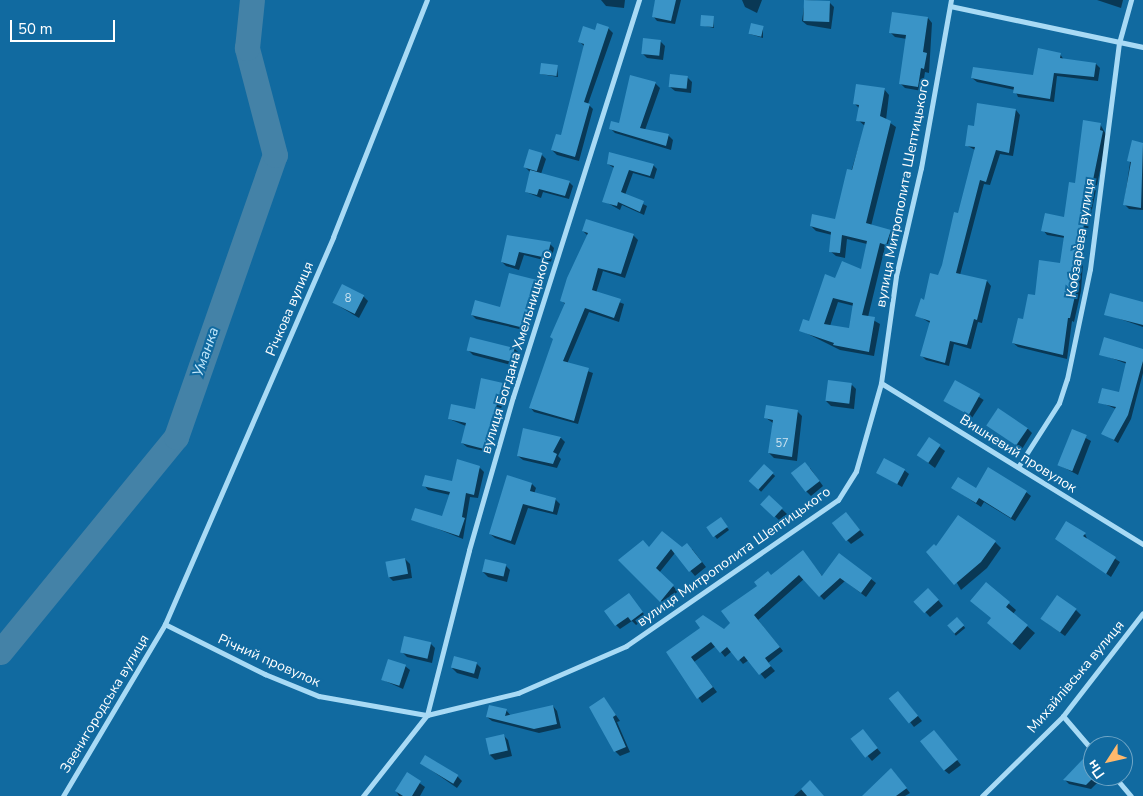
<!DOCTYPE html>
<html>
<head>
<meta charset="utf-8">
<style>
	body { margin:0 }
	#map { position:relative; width:1143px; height:796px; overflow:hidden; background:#116aa0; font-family:"Nunito Sans",sans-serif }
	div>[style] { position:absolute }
	.shadow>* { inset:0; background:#0007; transform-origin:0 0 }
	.river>* { height:25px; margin:-12.5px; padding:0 12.5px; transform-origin:12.5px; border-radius:12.5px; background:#4482a7 }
	.building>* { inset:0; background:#3a94c7; transform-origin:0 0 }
	.pedestrian>* { height:4.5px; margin:-2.25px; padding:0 2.25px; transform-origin:2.25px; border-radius:2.25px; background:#a8daf5 }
	.minor>* { height:5px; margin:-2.5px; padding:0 2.5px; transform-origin:2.5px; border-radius:2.5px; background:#a8daf5 }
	span { translate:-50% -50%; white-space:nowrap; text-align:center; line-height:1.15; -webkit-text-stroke:4px #116aa0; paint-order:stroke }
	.number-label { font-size:11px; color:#cee4f1 }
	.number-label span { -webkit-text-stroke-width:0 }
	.street-label { font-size:14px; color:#fff }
	.water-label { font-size:15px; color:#c4e9fc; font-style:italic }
	.north { position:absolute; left:1083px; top:736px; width:50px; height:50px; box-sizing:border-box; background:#116aa0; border:1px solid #70a6c6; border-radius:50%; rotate:235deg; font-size:14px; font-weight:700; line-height:20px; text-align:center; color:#fff }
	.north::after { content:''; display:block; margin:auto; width:18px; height:22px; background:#ffb96c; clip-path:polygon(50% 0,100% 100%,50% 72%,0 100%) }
	.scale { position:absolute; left:10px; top:20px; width:105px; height:22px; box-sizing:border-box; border:2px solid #fff; border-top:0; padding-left:6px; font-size:15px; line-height:18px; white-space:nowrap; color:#fff; -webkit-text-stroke:4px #116aa0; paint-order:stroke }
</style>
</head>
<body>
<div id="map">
	<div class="shadow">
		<div style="clip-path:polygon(601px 0,625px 0,624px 8px,606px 6px)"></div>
		<div style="clip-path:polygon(657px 0,681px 0,675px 24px,657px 21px,653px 16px)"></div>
		<div style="clip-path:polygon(742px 0,741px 0,762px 0,757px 13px,745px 7px)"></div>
		<div style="clip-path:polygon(805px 0,829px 2px,834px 7px,831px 29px,807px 25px,802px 21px)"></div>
		<div style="clip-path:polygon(1097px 0,1123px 0,1121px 8px)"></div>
		<div style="clip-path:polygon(713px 17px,714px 28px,701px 25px)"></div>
		<div style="clip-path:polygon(928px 18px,932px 23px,929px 73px,925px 72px,922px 91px,905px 88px,900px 83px,907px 39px,895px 37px,890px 32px)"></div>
		<div style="clip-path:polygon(763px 27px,763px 38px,750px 34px)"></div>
		<div style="clip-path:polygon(608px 28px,613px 33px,588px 104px,593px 109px,579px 161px,557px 155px,552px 150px,562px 137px,584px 46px,579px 41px)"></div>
		<div style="clip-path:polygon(660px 41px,665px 46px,663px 60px,647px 58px,642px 53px)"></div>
		<div style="clip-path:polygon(1060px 54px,1064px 60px,1096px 64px,1100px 68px,1098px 81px,1057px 76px,1054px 102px,1018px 97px,1015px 90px,977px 82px,972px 78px,1034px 77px)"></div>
		<div style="clip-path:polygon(557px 66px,558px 77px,541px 74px)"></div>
		<div style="clip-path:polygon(687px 77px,692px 82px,691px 93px,675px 91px,670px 87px)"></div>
		<div style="clip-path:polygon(655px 83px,660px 88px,645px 130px,668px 135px,673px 140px,671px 150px,615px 133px,610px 128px,619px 124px)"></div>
		<div style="clip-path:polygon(evenodd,884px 89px,889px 95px,886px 120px,896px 127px,871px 226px,890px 231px,895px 236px,892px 249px,885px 247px,868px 317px,880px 324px,874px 356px,840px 350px,800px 330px,810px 323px,835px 280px,862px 271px,867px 244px,847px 239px,845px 258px,836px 256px,830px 251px,832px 235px,816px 231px,811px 226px,836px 221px,865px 126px,858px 120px,859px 108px,855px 104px,884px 89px,838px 302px,854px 306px,850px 330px,830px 326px,838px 302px)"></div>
		<div style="clip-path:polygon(1016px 110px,1020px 115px,1013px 156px,1000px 154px,990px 185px,984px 184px,960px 275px,987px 281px,991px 286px,982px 323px,978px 322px,971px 349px,954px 344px,949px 366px,926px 360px,922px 356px,930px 323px,917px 315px,939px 276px,959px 214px,975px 150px,966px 145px,975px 127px)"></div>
		<div style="clip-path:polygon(1100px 124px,1107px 136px,1084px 249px,1081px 291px,1074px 322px,1072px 321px,1067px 359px,1018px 347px,1013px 343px,1036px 297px,1061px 264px,1065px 238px,1047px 235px,1043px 230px,1065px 219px)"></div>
		<div style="clip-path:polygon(1133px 142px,1143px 144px,1143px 210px,1129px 209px,1124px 204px)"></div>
		<div style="clip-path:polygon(541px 154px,546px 159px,541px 174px,569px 182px,573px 186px,569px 199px,543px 192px,541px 198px,526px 192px,530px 172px,525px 167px)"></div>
		<div style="clip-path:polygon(608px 164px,653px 165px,657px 169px,654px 179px,633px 173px,625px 195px,647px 206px,644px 215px,622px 205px,620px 210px,604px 201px,614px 168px)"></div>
		<div style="clip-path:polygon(583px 231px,633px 235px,638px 240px,625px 278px,603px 271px,596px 293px,624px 304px,619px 322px,589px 312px,567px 364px,593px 373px,578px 424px,534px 412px,530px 407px,566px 305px,562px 301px,588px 236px)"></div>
		<div style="clip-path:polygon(508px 236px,550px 244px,554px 248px,551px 262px,524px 255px,519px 270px,506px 266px,502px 262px)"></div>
		<div style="clip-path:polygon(510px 274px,537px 281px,541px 285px,528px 331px,476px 319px,472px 315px,501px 308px)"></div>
		<div style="clip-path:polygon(363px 296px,368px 301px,359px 318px,334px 303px)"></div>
		<div style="clip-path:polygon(1143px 303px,1143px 327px,1106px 314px)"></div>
		<div style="clip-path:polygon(515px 349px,519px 353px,515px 366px,473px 355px,469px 351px)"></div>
		<div style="clip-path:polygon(1143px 350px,1143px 373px,1131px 419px,1118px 443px,1103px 433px,1116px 409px,1100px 402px,1120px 394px,1127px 364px,1101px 354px)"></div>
		<div style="clip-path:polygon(482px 380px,503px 384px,507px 389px,488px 452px,467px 447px,462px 443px,466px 426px,449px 419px,476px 410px)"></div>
		<div style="left:956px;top:382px;width:33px;height:21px;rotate:33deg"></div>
		<div style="clip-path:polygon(852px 385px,856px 389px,854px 409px,831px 406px,826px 401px)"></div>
		<div style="clip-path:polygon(797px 411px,802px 416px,797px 461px,774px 458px,769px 453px,773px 423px,766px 418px)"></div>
		<div style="clip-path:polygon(988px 425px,1028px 429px,1032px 433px,1022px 449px)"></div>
		<div style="clip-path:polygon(524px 430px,561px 438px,565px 442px,558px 456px,561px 459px,557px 468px,523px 460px,518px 456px)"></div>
		<div style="clip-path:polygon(1073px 431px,1091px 441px,1078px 475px,1059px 465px)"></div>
		<div style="clip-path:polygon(929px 439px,945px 451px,935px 468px,919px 456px)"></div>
		<div style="left:764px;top:466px;width:15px;height:21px;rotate:42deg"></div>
		<div style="clip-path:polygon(480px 468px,484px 472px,478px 498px,470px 497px,463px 539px,413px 519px,443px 518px,450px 495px,428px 490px,424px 485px,453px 483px)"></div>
		<div style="clip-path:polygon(810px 468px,823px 486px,811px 496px,806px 491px)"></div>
		<div style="clip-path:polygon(904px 470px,909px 474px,902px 487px,879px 473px)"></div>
		<div style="clip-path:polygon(532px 484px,536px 488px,534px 494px,555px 499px,560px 504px,557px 515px,528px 508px,515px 545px,495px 538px,490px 534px)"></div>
		<div style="clip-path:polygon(953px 488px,1026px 492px,1031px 496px,1015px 521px,984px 502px,981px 507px)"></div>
		<div style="clip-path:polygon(769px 497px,787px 514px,780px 521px,767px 509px)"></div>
		<div style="clip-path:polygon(851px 519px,864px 535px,851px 544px,847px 540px)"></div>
		<div style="clip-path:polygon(722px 521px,729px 530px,717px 539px,708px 527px)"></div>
		<div style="clip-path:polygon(1085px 534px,1088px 541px,1120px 562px,1111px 577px,1056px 538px)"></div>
		<div style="clip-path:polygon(995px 542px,1001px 548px,987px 568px,961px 590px,937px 548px)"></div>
		<div style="clip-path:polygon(650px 549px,692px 549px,706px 567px,695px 576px,675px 553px,659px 573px,678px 591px,665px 605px,620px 560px)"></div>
		<div style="clip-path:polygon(803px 552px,823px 577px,871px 579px,876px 583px,866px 597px,845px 581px,824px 600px,804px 579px,758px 620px,783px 651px,768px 663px,775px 671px,765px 679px,749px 660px,743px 664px,732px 651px,725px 657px,716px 646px,694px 662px,717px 692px,702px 703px,668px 652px,724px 631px,771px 576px)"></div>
		<div style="clip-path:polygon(405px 559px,410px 564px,412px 578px,393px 581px,388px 576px)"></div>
		<div style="clip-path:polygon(505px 565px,510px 570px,507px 582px,488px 577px,483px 572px)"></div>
		<div style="clip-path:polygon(986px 584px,1016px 610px,1013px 614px,1035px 633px,1020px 650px,996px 630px)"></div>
		<div style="clip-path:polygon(933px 594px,943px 606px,930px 617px,915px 601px)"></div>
		<div style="clip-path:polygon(629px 595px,647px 618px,636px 625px,632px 621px,620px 629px,616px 625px)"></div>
		<div style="clip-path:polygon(1076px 610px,1081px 615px,1065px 636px,1047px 623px)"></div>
		<div style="left:957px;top:618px;width:13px;height:12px;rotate:51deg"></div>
		<div style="clip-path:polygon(405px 638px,431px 644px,435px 648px,432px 663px,407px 657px,402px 652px)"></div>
		<div style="clip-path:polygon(476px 663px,481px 668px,478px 679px,457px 673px,452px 668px)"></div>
		<div style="clip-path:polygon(405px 666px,410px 670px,403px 689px,383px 680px)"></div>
		<div style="clip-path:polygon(604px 698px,620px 721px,617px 722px,630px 752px,620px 756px,615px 751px)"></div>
		<div style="clip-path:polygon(903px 698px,922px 721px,914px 727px,910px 722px)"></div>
		<div style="clip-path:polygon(553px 706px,557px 711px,561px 728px,539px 733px,492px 721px,487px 717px,506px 710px,511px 716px)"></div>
		<div style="clip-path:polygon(934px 731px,961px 765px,949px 774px,944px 770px)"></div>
		<div style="clip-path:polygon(503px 735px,508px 740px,512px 756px,495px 760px,490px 755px,487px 739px)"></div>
		<div style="clip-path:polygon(867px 736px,881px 753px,872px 761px,853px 739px)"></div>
		<div style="clip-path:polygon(421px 763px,457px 776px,462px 781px,457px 788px)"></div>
		<div style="clip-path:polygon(891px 769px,910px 793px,905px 796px,864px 796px)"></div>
		<div style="clip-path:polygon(1093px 771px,1093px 776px,1101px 779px,1091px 789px,1069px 784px,1065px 780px)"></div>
		<div style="clip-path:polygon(407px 774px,425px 787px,420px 796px,399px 796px,396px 791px)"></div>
		<div style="clip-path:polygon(810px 782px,823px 796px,794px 796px)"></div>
	</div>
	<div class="river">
		<div style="left:0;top:652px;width:278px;rotate:-50.7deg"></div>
		<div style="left:176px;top:437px;width:299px;rotate:-70.7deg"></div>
		<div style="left:275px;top:155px;width:111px;rotate:-104.7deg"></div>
		<div style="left:247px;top:48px;width:48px;rotate:-84.1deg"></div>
	</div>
	<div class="building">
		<div style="clip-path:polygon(655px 0,676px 0,671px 21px,652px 17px)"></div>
		<div style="left:804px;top:0;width:26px;height:21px;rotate:2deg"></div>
		<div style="clip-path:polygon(892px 12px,928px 17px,923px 52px,927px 53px,924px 69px,921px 68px,918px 87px,899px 84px,906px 35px,889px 33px)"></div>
		<div style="left:701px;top:15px;width:13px;height:11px;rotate:4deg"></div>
		<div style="clip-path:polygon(597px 23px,609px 27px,584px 102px,590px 104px,575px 157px,551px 150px,556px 134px,561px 135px,574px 84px,584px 44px,578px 42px,583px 26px,595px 30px)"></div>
		<div style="left:751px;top:23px;width:13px;height:11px;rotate:13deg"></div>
		<div style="left:643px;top:38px;width:18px;height:16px;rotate:6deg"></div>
		<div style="clip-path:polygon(1038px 48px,1061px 53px,1060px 58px,1096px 63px,1094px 77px,1054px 73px,1050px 99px,1013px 93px,1014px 87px,971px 78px,973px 67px,1033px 75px)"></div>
		<div style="left:541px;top:63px;width:17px;height:11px;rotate:7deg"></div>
		<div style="left:670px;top:74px;width:18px;height:13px;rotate:6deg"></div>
		<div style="clip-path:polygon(630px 75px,656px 82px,640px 128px,669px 134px,666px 146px,609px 129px,611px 121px,619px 123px)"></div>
		<div style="clip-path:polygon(evenodd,856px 84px,885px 88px,880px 116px,891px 121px,866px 223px,891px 230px,886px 245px,880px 243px,862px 315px,875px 317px,869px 352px,833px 345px,834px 343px,799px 331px,803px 319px,809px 321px,825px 274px,835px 278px,842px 261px,861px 269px,867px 241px,842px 235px,840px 253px,829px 252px,831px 232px,810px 226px,812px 214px,835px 219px,847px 169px,852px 170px,865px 122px,856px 121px,859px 105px,853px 104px,856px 84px,833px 298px,853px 303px,849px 328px,824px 324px,833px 298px)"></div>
		<div style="clip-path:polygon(977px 103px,1016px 109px,1009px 153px,996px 150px,986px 182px,980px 180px,956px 273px,987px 280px,977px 320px,974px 319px,967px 345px,950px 341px,945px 363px,920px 356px,930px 321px,915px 316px,921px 298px,924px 300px,930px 273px,938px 275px,942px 265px,954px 212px,958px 213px,975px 147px,965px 146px,968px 125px,974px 126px)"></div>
		<div style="clip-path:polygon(1083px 120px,1101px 123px,1100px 130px,1103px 131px,1080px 244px,1077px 287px,1070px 318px,1068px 318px,1063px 355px,1012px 343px,1018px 318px,1023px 319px,1028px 294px,1035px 295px,1039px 260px,1060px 263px,1064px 236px,1041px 231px,1045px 213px,1064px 217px,1069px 182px,1075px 183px)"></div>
		<div style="clip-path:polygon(1132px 140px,1143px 143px,1141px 208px,1123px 205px,1131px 162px,1127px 161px)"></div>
		<div style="left:529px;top:149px;width:14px;height:19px;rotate:17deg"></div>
		<div style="clip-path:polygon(609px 152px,654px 164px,650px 176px,629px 170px,621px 192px,644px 201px,640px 212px,618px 202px,617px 206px,602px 202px,614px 166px,607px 164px)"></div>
		<div style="clip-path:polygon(530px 170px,570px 181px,565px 196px,539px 189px,537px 195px,525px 192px)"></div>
		<div style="clip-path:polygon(586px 219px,634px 234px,621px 274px,598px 268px,592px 290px,621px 299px,614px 318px,585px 308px,563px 361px,589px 368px,574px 421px,529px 408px,553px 339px,550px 337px,565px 303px,560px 301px,567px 278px,588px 233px,582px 231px)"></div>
		<div style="clip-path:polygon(507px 235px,551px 242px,547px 258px,519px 252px,515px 266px,501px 262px)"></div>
		<div style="clip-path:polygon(509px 273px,537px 280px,524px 328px,471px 315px,475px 300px,500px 307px)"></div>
		<div style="left:342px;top:284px;width:25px;height:21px;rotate:27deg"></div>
		<div style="clip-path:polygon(1110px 293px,1143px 302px,1143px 325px,1104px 315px)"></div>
		<div style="left:470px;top:337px;width:46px;height:14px;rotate:14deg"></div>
		<div style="clip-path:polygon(1104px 337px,1143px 349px,1143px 361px,1128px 415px,1114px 440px,1101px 434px,1116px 407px,1098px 403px,1102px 388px,1119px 392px,1126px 362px,1099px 355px)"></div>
		<div style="clip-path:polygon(481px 378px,503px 383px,484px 449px,461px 443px,466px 423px,448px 419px,451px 404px,475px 409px)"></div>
		<div style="left:828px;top:380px;width:24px;height:21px;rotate:7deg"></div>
		<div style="left:955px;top:380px;width:29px;height:24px;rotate:29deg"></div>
		<div style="clip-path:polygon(766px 405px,798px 410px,792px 457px,768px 453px,773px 420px,764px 418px)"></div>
		<div style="left:998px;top:408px;width:36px;height:21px;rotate:34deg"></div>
		<div style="clip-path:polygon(523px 428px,561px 437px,553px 452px,557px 454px,553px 464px,517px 456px)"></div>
		<div style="left:1072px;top:429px;width:16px;height:39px;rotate:22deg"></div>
		<div style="left:929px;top:437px;width:14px;height:22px;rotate:34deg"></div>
		<div style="left:884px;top:458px;width:24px;height:17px;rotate:28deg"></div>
		<div style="clip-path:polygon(457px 459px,480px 466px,474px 495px,466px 493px,462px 517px,465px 518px,459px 536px,411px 520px,415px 508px,442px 516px,450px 492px,422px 486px,425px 475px,452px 481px)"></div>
		<div style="left:805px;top:462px;width:24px;height:18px;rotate:52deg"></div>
		<div style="left:764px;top:464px;width:13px;height:23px;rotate:42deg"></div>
		<div style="clip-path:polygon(988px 467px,1027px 491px,1011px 518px,979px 498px,976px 503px,951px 488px,958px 477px,976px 488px)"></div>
		<div style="clip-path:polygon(507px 475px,532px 483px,530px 491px,556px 498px,553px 512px,523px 504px,511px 541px,489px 534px)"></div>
		<div style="left:769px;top:495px;width:19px;height:13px;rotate:43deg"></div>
		<div style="left:846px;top:512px;width:23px;height:18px;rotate:52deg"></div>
		<div style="clip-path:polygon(958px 515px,996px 541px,981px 562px,954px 585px,926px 552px,934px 544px,936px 546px)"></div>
		<div style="left:721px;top:517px;width:12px;height:18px;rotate:55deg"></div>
		<div style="clip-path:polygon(1066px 521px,1086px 533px,1083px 536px,1116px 557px,1106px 574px,1055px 539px)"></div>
		<div style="clip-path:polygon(662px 531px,682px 547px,687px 543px,702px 562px,689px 572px,671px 549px,656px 568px,674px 585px,660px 602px,618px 560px,643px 540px,649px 547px)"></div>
		<div style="clip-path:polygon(803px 550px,822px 576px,839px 553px,872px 578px,861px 593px,840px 578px,819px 597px,799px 575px,754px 615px,780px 647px,765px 658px,771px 666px,759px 675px,744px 656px,738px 661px,727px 647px,720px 653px,711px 642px,691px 657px,713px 687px,697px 699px,666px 652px,700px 628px,695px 621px,703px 615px,724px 629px,730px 623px,721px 611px,757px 586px,754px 582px,768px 571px,771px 575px)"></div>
		<div style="left:405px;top:558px;width:16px;height:20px;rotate:79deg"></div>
		<div style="left:485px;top:559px;width:22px;height:13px;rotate:13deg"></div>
		<div style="clip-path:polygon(986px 582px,1010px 602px,1006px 607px,1028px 625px,1012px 644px,987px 623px,991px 618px,970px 601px)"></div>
		<div style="left:928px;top:588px;width:16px;height:20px;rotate:47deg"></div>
		<div style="clip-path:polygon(629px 593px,643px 612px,631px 621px,628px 617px,615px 626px,604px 611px)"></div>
		<div style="left:1057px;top:595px;width:24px;height:29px;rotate:35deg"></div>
		<div style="left:957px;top:617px;width:11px;height:13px;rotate:49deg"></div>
		<div style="left:404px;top:636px;width:28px;height:17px;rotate:13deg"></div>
		<div style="left:454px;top:656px;width:24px;height:12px;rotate:15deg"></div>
		<div style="left:388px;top:659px;width:19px;height:22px;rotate:18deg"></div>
		<div style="left:898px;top:691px;width:32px;height:12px;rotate:51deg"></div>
		<div style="clip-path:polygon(604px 697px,616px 715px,613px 717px,626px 747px,614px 752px,589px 707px)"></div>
		<div style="clip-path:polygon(489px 705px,507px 709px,505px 716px,553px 705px,557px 724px,534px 729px,486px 717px)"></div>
		<div style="left:863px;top:729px;width:24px;height:16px;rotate:52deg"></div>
		<div style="left:934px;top:730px;width:38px;height:18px;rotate:51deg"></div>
		<div style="left:504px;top:734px;width:17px;height:19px;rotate:77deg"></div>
		<div style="left:425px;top:755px;width:39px;height:10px;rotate:31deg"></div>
		<div style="clip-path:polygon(1083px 759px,1093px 769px,1093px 778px,1086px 785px,1063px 780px)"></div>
		<div style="clip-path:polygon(891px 768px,907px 788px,896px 796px,862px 796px)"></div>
		<div style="clip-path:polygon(407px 772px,421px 781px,412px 796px,403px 796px,395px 791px)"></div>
		<div style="clip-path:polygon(810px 780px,824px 796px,807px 796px,801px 789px)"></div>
	</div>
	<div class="pedestrian">
		<div style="left:165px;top:624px;width:112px;rotate:26.6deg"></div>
		<div style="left:265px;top:674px;width:58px;rotate:22.2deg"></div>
		<div style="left:319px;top:696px;width:110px;rotate:10deg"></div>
	</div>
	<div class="minor">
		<div style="left:950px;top:6px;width:197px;rotate:12deg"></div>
		<div style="left:881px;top:383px;width:308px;rotate:31.6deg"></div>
		<div style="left:1018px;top:467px;width:76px;rotate:-57.4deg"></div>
		<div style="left:1059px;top:403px;width:25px;rotate:-72deg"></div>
		<div style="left:1067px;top:379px;width:112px;rotate:-78.2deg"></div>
		<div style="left:1090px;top:269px;width:228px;rotate:-82.7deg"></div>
		<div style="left:1119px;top:43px;width:45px;rotate:-74.4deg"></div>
		<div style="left:427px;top:715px;width:170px;rotate:-75.7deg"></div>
		<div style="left:469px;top:550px;width:159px;rotate:-74deg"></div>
		<div style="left:513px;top:397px;width:417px;rotate:-72.4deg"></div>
		<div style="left:1063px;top:716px;width:46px;rotate:49.4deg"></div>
		<div style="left:1114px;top:776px;width:26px;rotate:50deg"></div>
		<div style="left:63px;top:796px;width:200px;rotate:-59.3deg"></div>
		<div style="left:165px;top:624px;width:422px;rotate:-66.5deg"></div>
		<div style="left:333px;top:237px;width:255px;rotate:-68.4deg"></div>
		<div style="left:363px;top:796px;width:103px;rotate:-51.7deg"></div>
		<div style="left:427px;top:715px;width:94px;rotate:-13.6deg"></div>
		<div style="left:518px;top:693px;width:118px;rotate:-23.5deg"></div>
		<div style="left:626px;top:646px;width:257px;rotate:-34.6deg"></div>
		<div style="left:838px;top:500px;width:34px;rotate:-58deg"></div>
		<div style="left:856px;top:471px;width:91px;rotate:-74.1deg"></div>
		<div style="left:881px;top:383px;width:108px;rotate:-82deg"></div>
		<div style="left:896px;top:276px;width:111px;rotate:-77deg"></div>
		<div style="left:921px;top:168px;width:171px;rotate:-79.9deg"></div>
		<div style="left:982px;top:796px;width:114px;rotate:-44.6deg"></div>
		<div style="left:1063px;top:716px;width:130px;rotate:-52.2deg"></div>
	</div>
	<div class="number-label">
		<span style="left:348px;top:299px">8</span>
		<span style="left:782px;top:444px">57</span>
	</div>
	<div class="street-label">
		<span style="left:903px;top:193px;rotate:-79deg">вулиця Митрополита Шептицького</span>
		<span style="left:1081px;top:238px;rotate:-81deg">Кобзарèва вулиця</span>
		<span style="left:290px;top:309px;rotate:-67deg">Річкова вулиця</span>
		<span style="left:517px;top:352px;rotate:-73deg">вулиця Богдана Хмельницького</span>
		<span style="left:1018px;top:454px;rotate:32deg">Вишневий провулок</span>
		<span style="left:734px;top:557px;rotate:-35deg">вулиця Митрополита Шептицького</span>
		<span style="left:269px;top:661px;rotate:24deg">Річний провулок</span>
		<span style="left:1076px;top:677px;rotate:-50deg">Михайлівська вулиця</span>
		<span style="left:105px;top:704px;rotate:-59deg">Звенигородська вулиця</span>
	</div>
	<div class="water-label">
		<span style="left:206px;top:352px;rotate:-71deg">Уманка</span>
	</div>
	<div class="north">Пн</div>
	<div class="scale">50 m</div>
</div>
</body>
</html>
